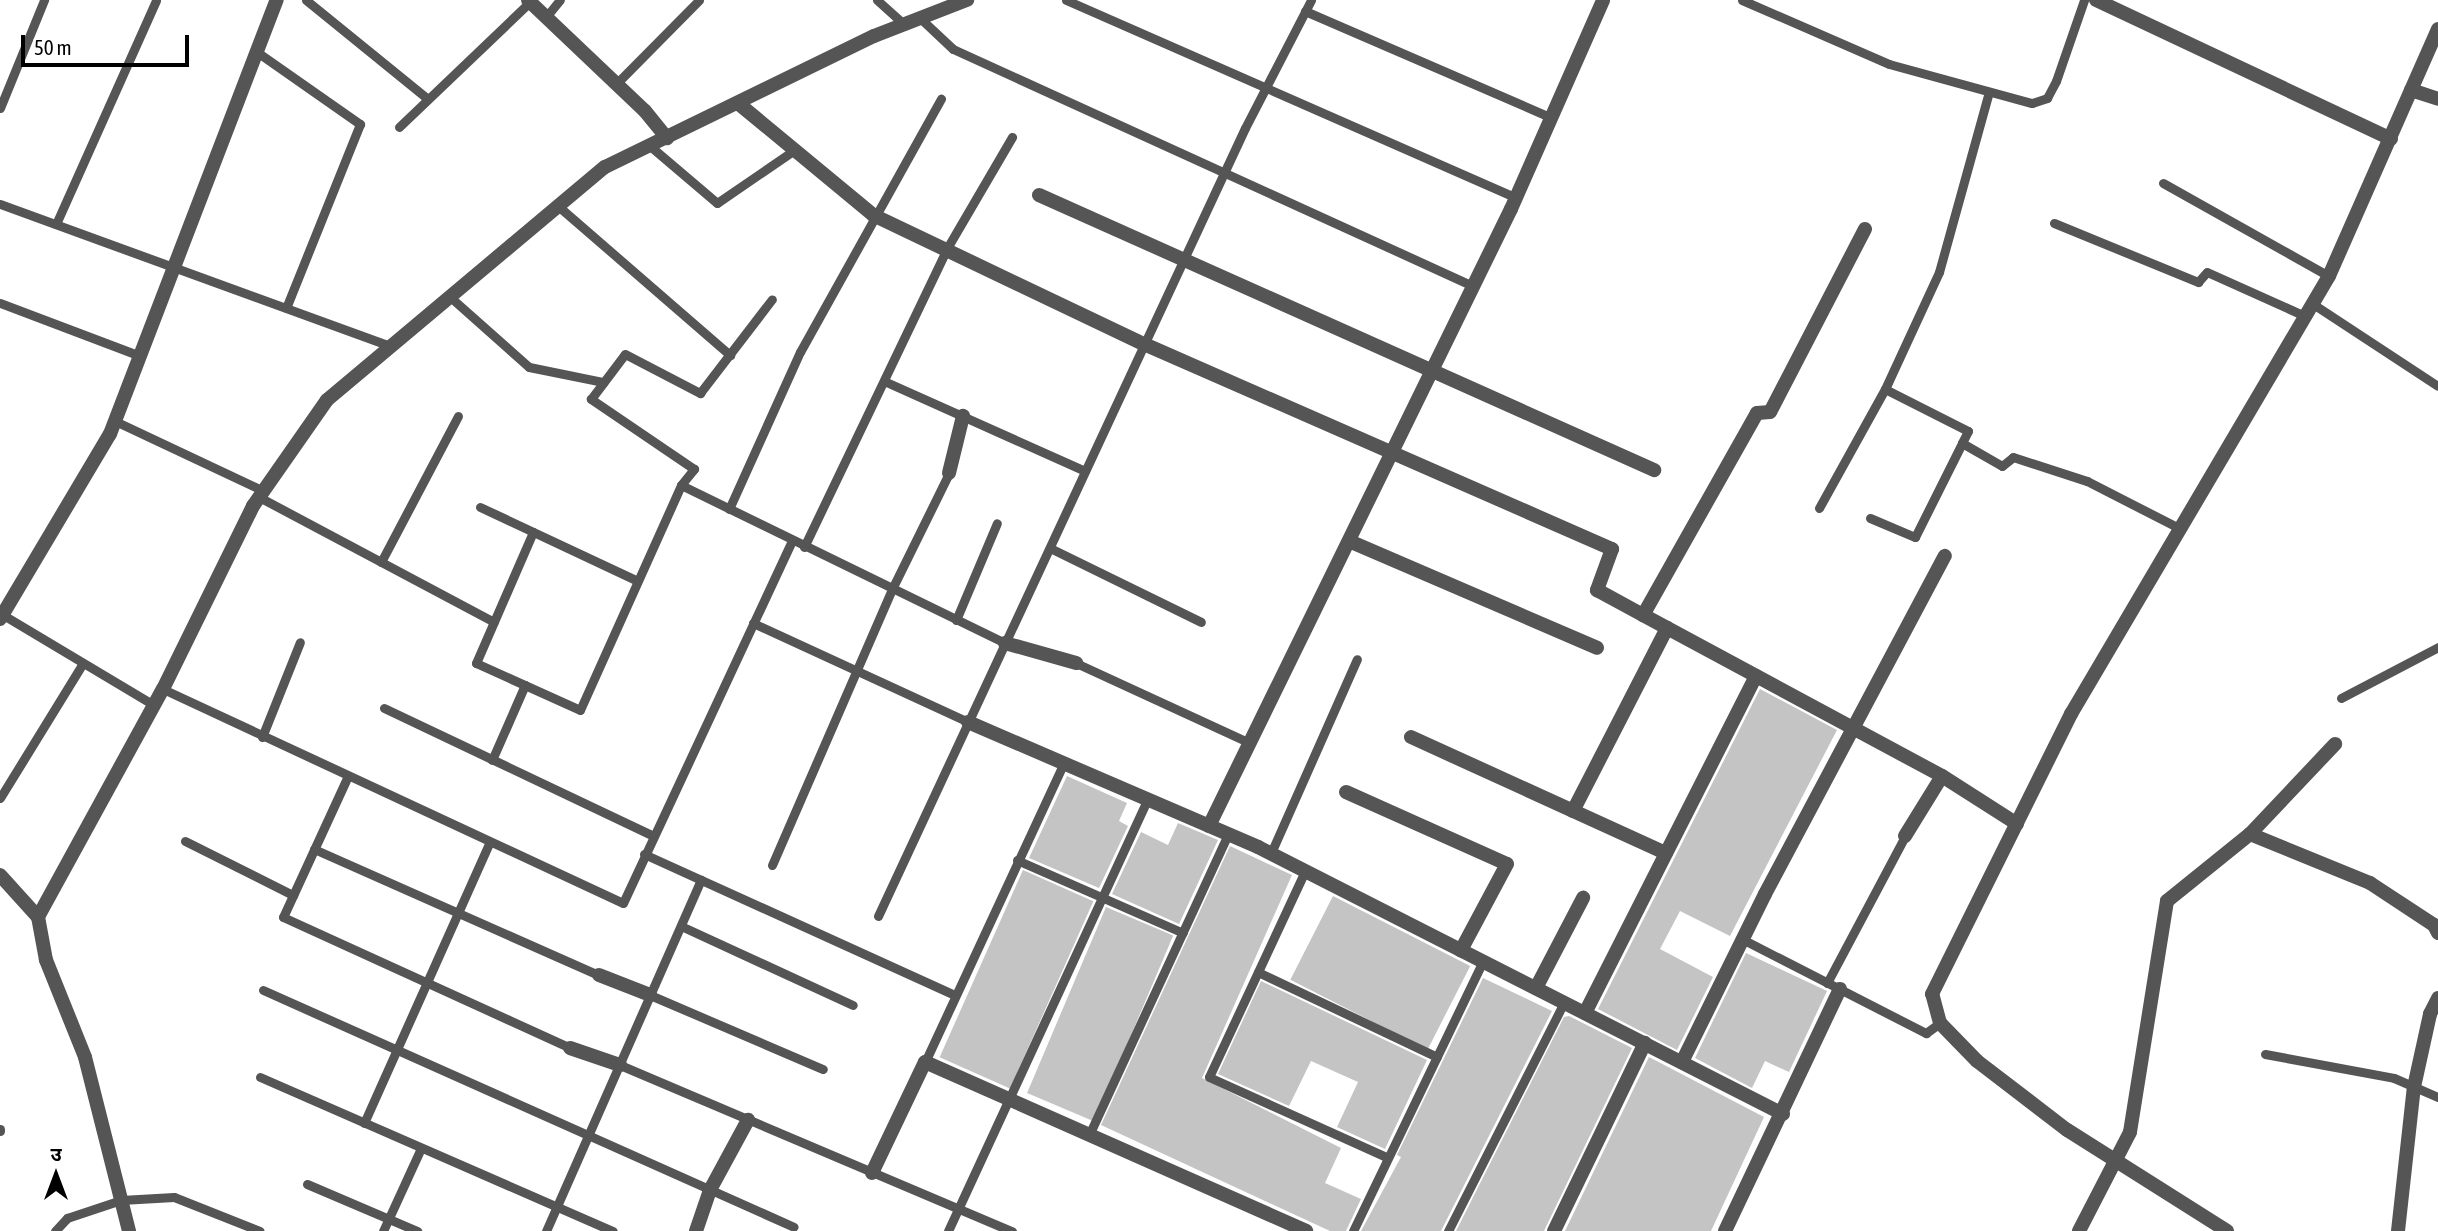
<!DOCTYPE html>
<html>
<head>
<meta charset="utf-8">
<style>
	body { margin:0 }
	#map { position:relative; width:2438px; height:1231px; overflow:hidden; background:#fff; font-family:"Asap Condensed","Noto Sans Devanagari",sans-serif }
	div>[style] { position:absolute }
	.building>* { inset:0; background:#c4c4c4; transform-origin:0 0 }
	.service>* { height:9px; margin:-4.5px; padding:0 4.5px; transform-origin:4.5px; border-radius:4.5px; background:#555 }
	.minor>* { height:14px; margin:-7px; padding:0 7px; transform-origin:7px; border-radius:7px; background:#555 }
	span { translate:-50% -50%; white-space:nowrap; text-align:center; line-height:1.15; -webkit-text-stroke:7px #fff; paint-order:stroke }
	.north { position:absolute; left:21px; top:1140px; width:70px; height:70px; -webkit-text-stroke:5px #fff; paint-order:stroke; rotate:0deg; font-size:19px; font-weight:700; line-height:28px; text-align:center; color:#000 }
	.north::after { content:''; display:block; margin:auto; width:24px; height:32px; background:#000; clip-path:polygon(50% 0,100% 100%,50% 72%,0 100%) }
	.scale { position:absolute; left:21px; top:35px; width:168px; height:32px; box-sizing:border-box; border:4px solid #000; border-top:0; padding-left:9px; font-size:21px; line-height:24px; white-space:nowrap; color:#000; -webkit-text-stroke:5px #fff; paint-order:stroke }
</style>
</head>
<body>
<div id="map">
	<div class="building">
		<div style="clip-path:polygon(1760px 689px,1837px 730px,1730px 936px,1680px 911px,1660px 949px,1713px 977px,1677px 1050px,1598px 1009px)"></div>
		<div style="clip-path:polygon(1067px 776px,1127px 803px,1119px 821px,1128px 826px,1099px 888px,1029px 858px)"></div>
		<div style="clip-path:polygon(1178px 823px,1218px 840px,1179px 924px,1112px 894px,1141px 832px,1168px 845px)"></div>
		<div style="clip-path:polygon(1230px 846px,1292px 875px,1202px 1078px,1341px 1148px,1325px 1183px,1361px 1199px,1346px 1231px,1330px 1231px,1101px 1125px)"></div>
		<div style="left:1023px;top:870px;width:77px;height:205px;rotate:24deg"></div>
		<div style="left:1333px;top:896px;width:154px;height:94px;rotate:27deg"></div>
		<div style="left:1106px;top:907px;width:73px;height:202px;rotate:23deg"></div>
		<div style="clip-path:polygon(1746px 953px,1827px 991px,1789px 1072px,1765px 1061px,1752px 1088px,1695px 1058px)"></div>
		<div style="clip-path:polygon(1483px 978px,1552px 1011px,1441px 1231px,1361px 1231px,1401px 1157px,1397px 1155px)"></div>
		<div style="clip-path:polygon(1261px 981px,1427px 1060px,1385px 1149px,1337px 1127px,1358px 1082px,1311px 1061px,1289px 1106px,1218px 1074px)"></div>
		<div style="clip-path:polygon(1569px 1016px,1632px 1048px,1544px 1231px,1456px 1231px,1564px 1017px)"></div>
		<div style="clip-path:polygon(1649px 1057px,1764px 1117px,1711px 1231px,1565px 1231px)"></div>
	</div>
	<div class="service">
		<div style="left:306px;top:0;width:157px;rotate:39.1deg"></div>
		<div style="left:877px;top:0;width:38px;rotate:42deg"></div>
		<div style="left:1066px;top:0;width:492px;rotate:23.7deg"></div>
		<div style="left:1742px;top:0;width:160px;rotate:23.5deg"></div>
		<div style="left:1889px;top:64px;width:148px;rotate:15.3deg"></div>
		<div style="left:2032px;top:103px;width:16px;rotate:-18deg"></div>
		<div style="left:2047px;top:98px;width:19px;rotate:-62deg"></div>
		<div style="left:2056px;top:81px;width:86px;rotate:-70.9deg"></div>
		<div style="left:1305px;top:11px;width:267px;rotate:23.4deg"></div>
		<div style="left:546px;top:17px;width:22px;rotate:-51deg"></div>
		<div style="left:921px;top:19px;width:44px;rotate:43.2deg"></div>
		<div style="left:953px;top:49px;width:571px;rotate:24.5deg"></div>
		<div style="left:257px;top:52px;width:126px;rotate:35deg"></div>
		<div style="left:360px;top:124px;width:198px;rotate:111.9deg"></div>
		<div style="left:616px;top:84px;width:118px;rotate:-45.3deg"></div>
		<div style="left:0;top:108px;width:117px;rotate:-67.8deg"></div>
		<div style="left:399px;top:127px;width:181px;rotate:-43.7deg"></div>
		<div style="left:650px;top:146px;width:88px;rotate:40.4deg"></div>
		<div style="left:717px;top:203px;width:96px;rotate:-34.4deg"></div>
		<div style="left:2163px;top:183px;width:190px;rotate:29.3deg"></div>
		<div style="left:0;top:204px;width:416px;rotate:20deg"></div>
		<div style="left:558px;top:206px;width:228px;rotate:40.9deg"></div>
		<div style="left:2054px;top:223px;width:156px;rotate:22.3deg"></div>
		<div style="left:2198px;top:282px;width:13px;rotate:-48deg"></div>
		<div style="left:2207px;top:272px;width:107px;rotate:24.2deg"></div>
		<div style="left:56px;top:224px;width:245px;rotate:-65.9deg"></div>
		<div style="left:449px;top:296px;width:107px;rotate:41.6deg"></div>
		<div style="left:529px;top:367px;width:76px;rotate:11.5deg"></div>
		<div style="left:0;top:303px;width:150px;rotate:20.7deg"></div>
		<div style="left:2313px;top:304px;width:149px;rotate:33.3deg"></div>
		<div style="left:884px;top:381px;width:220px;rotate:24.1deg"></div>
		<div style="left:1885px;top:389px;width:93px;rotate:26.8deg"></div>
		<div style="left:1968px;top:431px;width:13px;rotate:117deg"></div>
		<div style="left:115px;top:421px;width:165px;rotate:25.2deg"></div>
		<div style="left:681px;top:485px;width:360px;rotate:26deg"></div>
		<div style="left:259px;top:497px;width:266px;rotate:28deg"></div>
		<div style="left:480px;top:507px;width:174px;rotate:25.1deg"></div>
		<div style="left:1819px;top:508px;width:136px;rotate:-61deg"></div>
		<div style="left:1885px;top:389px;width:129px;rotate:-65.2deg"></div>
		<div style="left:1939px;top:272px;width:187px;rotate:-74.5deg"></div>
		<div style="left:729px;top:509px;width:172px;rotate:-65.7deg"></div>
		<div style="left:800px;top:352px;width:290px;rotate:-60.9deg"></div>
		<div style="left:1870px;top:518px;width:49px;rotate:22.9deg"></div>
		<div style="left:1915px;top:537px;width:105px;rotate:-63.4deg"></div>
		<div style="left:1962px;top:443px;width:46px;rotate:29.9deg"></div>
		<div style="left:2002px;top:466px;width:14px;rotate:-39deg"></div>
		<div style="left:2013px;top:457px;width:78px;rotate:18deg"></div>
		<div style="left:2087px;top:481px;width:106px;rotate:27.1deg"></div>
		<div style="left:533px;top:532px;width:143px;rotate:113.5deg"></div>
		<div style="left:476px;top:663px;width:114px;rotate:24.3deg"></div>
		<div style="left:580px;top:710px;width:247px;rotate:-65.8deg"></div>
		<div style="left:681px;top:485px;width:21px;rotate:-51deg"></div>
		<div style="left:694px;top:469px;width:125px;rotate:-145.8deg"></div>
		<div style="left:591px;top:399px;width:56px;rotate:-52.9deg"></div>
		<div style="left:625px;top:354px;width:85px;rotate:27.5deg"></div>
		<div style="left:700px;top:393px;width:118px;rotate:-52.5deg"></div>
		<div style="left:804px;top:547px;width:329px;rotate:-64.4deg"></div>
		<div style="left:946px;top:250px;width:131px;rotate:-59.7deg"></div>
		<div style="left:1050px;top:548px;width:168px;rotate:26.1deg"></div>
		<div style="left:381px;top:562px;width:165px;rotate:-62.2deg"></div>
		<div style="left:0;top:613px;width:179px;rotate:30.9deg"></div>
		<div style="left:956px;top:620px;width:105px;rotate:-67.1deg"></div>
		<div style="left:753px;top:623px;width:237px;rotate:24.7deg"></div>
		<div style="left:1076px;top:663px;width:192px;rotate:24.7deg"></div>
		<div style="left:163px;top:689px;width:507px;rotate:24.95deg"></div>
		<div style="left:623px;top:903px;width:400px;rotate:-65deg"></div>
		<div style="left:2341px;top:698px;width:110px;rotate:-27.7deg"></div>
		<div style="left:384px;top:708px;width:297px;rotate:25.4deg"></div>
		<div style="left:262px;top:737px;width:102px;rotate:-68.2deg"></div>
		<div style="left:492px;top:760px;width:82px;rotate:-66.3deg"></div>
		<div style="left:347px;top:778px;width:153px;rotate:114.7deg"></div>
		<div style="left:283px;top:917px;width:315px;rotate:24.5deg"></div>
		<div style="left:0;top:798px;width:158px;rotate:-58.4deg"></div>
		<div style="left:185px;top:841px;width:121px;rotate:26.6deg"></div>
		<div style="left:314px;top:849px;width:312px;rotate:23.9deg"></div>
		<div style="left:1271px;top:853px;width:212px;rotate:-66.1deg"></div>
		<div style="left:644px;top:854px;width:339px;rotate:24.4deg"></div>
		<div style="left:1017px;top:860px;width:181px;rotate:23.7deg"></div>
		<div style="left:772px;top:865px;width:301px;rotate:-66.5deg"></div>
		<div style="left:892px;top:589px;width:129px;rotate:-63.8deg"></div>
		<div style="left:1305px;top:871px;width:227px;rotate:115deg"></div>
		<div style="left:1209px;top:1077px;width:196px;rotate:24.3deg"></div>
		<div style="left:878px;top:916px;width:869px;rotate:-65.03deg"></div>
		<div style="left:1245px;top:128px;width:144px;rotate:-62.7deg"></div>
		<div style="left:681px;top:926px;width:189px;rotate:24.7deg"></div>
		<div style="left:1742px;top:939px;width:207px;rotate:27.1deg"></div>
		<div style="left:1926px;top:1033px;width:17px;rotate:-36deg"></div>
		<div style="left:1258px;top:972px;width:198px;rotate:25.4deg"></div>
		<div style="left:1827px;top:983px;width:166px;rotate:-62deg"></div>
		<div style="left:263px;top:990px;width:581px;rotate:24.05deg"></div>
		<div style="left:650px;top:995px;width:188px;rotate:23.2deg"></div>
		<div style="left:2265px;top:1054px;width:131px;rotate:10.5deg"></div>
		<div style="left:2394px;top:1078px;width:48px;rotate:23.4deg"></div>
		<div style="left:925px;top:1062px;width:330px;rotate:-65.1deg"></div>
		<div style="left:620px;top:1065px;width:426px;rotate:23deg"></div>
		<div style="left:260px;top:1077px;width:385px;rotate:23.6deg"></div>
		<div style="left:364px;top:1123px;width:307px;rotate:-65.9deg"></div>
		<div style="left:0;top:1129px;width:2px;rotate:90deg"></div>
		<div style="left:1089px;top:1135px;width:332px;rotate:-65.2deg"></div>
		<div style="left:307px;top:1184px;width:120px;rotate:23.1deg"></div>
		<div style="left:55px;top:1231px;width:18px;rotate:-47deg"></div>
		<div style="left:67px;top:1218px;width:57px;rotate:-18.4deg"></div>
		<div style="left:121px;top:1200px;width:53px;rotate:-3.2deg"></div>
		<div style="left:174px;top:1197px;width:92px;rotate:21.6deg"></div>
		<div style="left:383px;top:1231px;width:91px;rotate:-65.4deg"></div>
		<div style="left:546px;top:1231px;width:384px;rotate:-66.2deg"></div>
		<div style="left:948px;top:1231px;width:476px;rotate:-65.2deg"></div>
		<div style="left:1353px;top:1231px;width:300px;rotate:-64.3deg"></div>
		<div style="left:1448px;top:1231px;width:257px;rotate:-63.1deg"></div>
	</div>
	<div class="minor">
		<div style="left:528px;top:0;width:161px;rotate:43.5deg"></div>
		<div style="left:645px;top:111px;width:35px;rotate:51deg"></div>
		<div style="left:2096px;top:0;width:326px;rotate:25.2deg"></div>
		<div style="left:2411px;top:90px;width:28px;rotate:18deg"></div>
		<div style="left:739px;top:104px;width:174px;rotate:39.6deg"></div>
		<div style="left:873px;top:215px;width:300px;rotate:25.5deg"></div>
		<div style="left:1144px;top:344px;width:511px;rotate:23.66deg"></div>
		<div style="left:1612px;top:549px;width:44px;rotate:110.1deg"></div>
		<div style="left:1597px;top:590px;width:52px;rotate:28.5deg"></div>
		<div style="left:1039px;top:195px;width:674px;rotate:24.09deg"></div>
		<div style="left:1865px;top:229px;width:206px;rotate:117.4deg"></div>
		<div style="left:1770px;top:412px;width:13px;rotate:176deg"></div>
		<div style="left:1757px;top:413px;width:232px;rotate:119.4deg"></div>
		<div style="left:1643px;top:615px;width:340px;rotate:28.3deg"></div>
		<div style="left:1942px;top:776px;width:89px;rotate:32.6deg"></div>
		<div style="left:949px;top:473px;width:59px;rotate:-76.2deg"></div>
		<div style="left:1349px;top:541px;width:270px;rotate:23.3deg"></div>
		<div style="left:0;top:619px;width:215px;rotate:-59.3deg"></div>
		<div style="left:110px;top:434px;width:465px;rotate:-69deg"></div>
		<div style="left:1005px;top:643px;width:74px;rotate:15.7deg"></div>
		<div style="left:968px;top:722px;width:316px;rotate:23.3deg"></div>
		<div style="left:1258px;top:847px;width:589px;rotate:26.96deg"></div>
		<div style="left:1411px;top:737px;width:280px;rotate:24.5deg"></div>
		<div style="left:1346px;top:792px;width:176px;rotate:24.1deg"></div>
		<div style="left:1507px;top:864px;width:98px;rotate:118.1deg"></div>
		<div style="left:1573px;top:811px;width:206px;rotate:-62.8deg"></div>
		<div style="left:1209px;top:826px;width:687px;rotate:-63.92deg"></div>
		<div style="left:1511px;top:209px;width:228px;rotate:-66.2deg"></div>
		<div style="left:2250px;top:834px;width:130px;rotate:22.2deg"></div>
		<div style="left:2370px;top:883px;width:77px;rotate:33.3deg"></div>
		<div style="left:2434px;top:925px;width:9px;rotate:63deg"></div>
		<div style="left:1905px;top:836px;width:70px;rotate:-58.3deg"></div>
		<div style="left:0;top:875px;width:57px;rotate:47.9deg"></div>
		<div style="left:599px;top:975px;width:55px;rotate:21.4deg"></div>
		<div style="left:1536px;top:988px;width:102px;rotate:-62.4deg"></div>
		<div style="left:1585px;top:1013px;width:378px;rotate:-63.1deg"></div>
		<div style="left:570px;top:1048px;width:53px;rotate:18.8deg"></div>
		<div style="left:1682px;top:1062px;width:187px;rotate:-63.7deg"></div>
		<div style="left:1765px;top:894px;width:383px;rotate:-62deg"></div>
		<div style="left:872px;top:1173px;width:123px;rotate:-64.5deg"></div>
		<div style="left:925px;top:1062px;width:417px;rotate:23.9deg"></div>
		<div style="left:129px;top:1231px;width:179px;rotate:-104.2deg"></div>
		<div style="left:85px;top:1057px;width:105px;rotate:-111.9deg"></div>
		<div style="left:46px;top:960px;width:44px;rotate:-100.5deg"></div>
		<div style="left:38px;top:917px;width:260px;rotate:-61.3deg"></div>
		<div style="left:163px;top:689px;width:204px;rotate:-63.8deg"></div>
		<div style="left:253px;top:506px;width:129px;rotate:-55.1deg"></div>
		<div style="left:327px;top:400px;width:363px;rotate:-40deg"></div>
		<div style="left:605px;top:167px;width:299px;rotate:-26deg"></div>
		<div style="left:874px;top:36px;width:100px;rotate:-21.2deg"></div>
		<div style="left:696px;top:1231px;width:43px;rotate:-71.1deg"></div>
		<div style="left:710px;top:1190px;width:80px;rotate:-61.5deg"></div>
		<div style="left:1554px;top:1231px;width:209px;rotate:-64.2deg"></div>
		<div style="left:1725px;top:1231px;width:268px;rotate:-64.6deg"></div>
		<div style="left:2079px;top:1231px;width:111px;rotate:-62.7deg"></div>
		<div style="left:2130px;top:1132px;width:234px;rotate:-80.9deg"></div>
		<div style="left:2167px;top:901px;width:107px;rotate:-38.9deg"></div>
		<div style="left:2250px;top:834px;width:124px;rotate:-46.6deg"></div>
		<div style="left:2227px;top:1231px;width:189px;rotate:-147.7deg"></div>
		<div style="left:2067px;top:1130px;width:113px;rotate:-142.5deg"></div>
		<div style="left:1977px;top:1061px;width:53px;rotate:-134.2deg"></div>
		<div style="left:1940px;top:1023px;width:30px;rotate:-105deg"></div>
		<div style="left:1932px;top:994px;width:313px;rotate:-63.6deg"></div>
		<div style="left:2071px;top:714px;width:508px;rotate:-59.5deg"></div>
		<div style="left:2329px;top:276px;width:270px;rotate:-66.2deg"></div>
		<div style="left:2398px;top:1231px;width:145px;rotate:-83.7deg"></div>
		<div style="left:2414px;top:1087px;width:75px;rotate:-77.6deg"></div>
		<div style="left:2430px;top:1014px;width:18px;rotate:-63deg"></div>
	</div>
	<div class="north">उ</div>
	<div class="scale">50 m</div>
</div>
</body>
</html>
